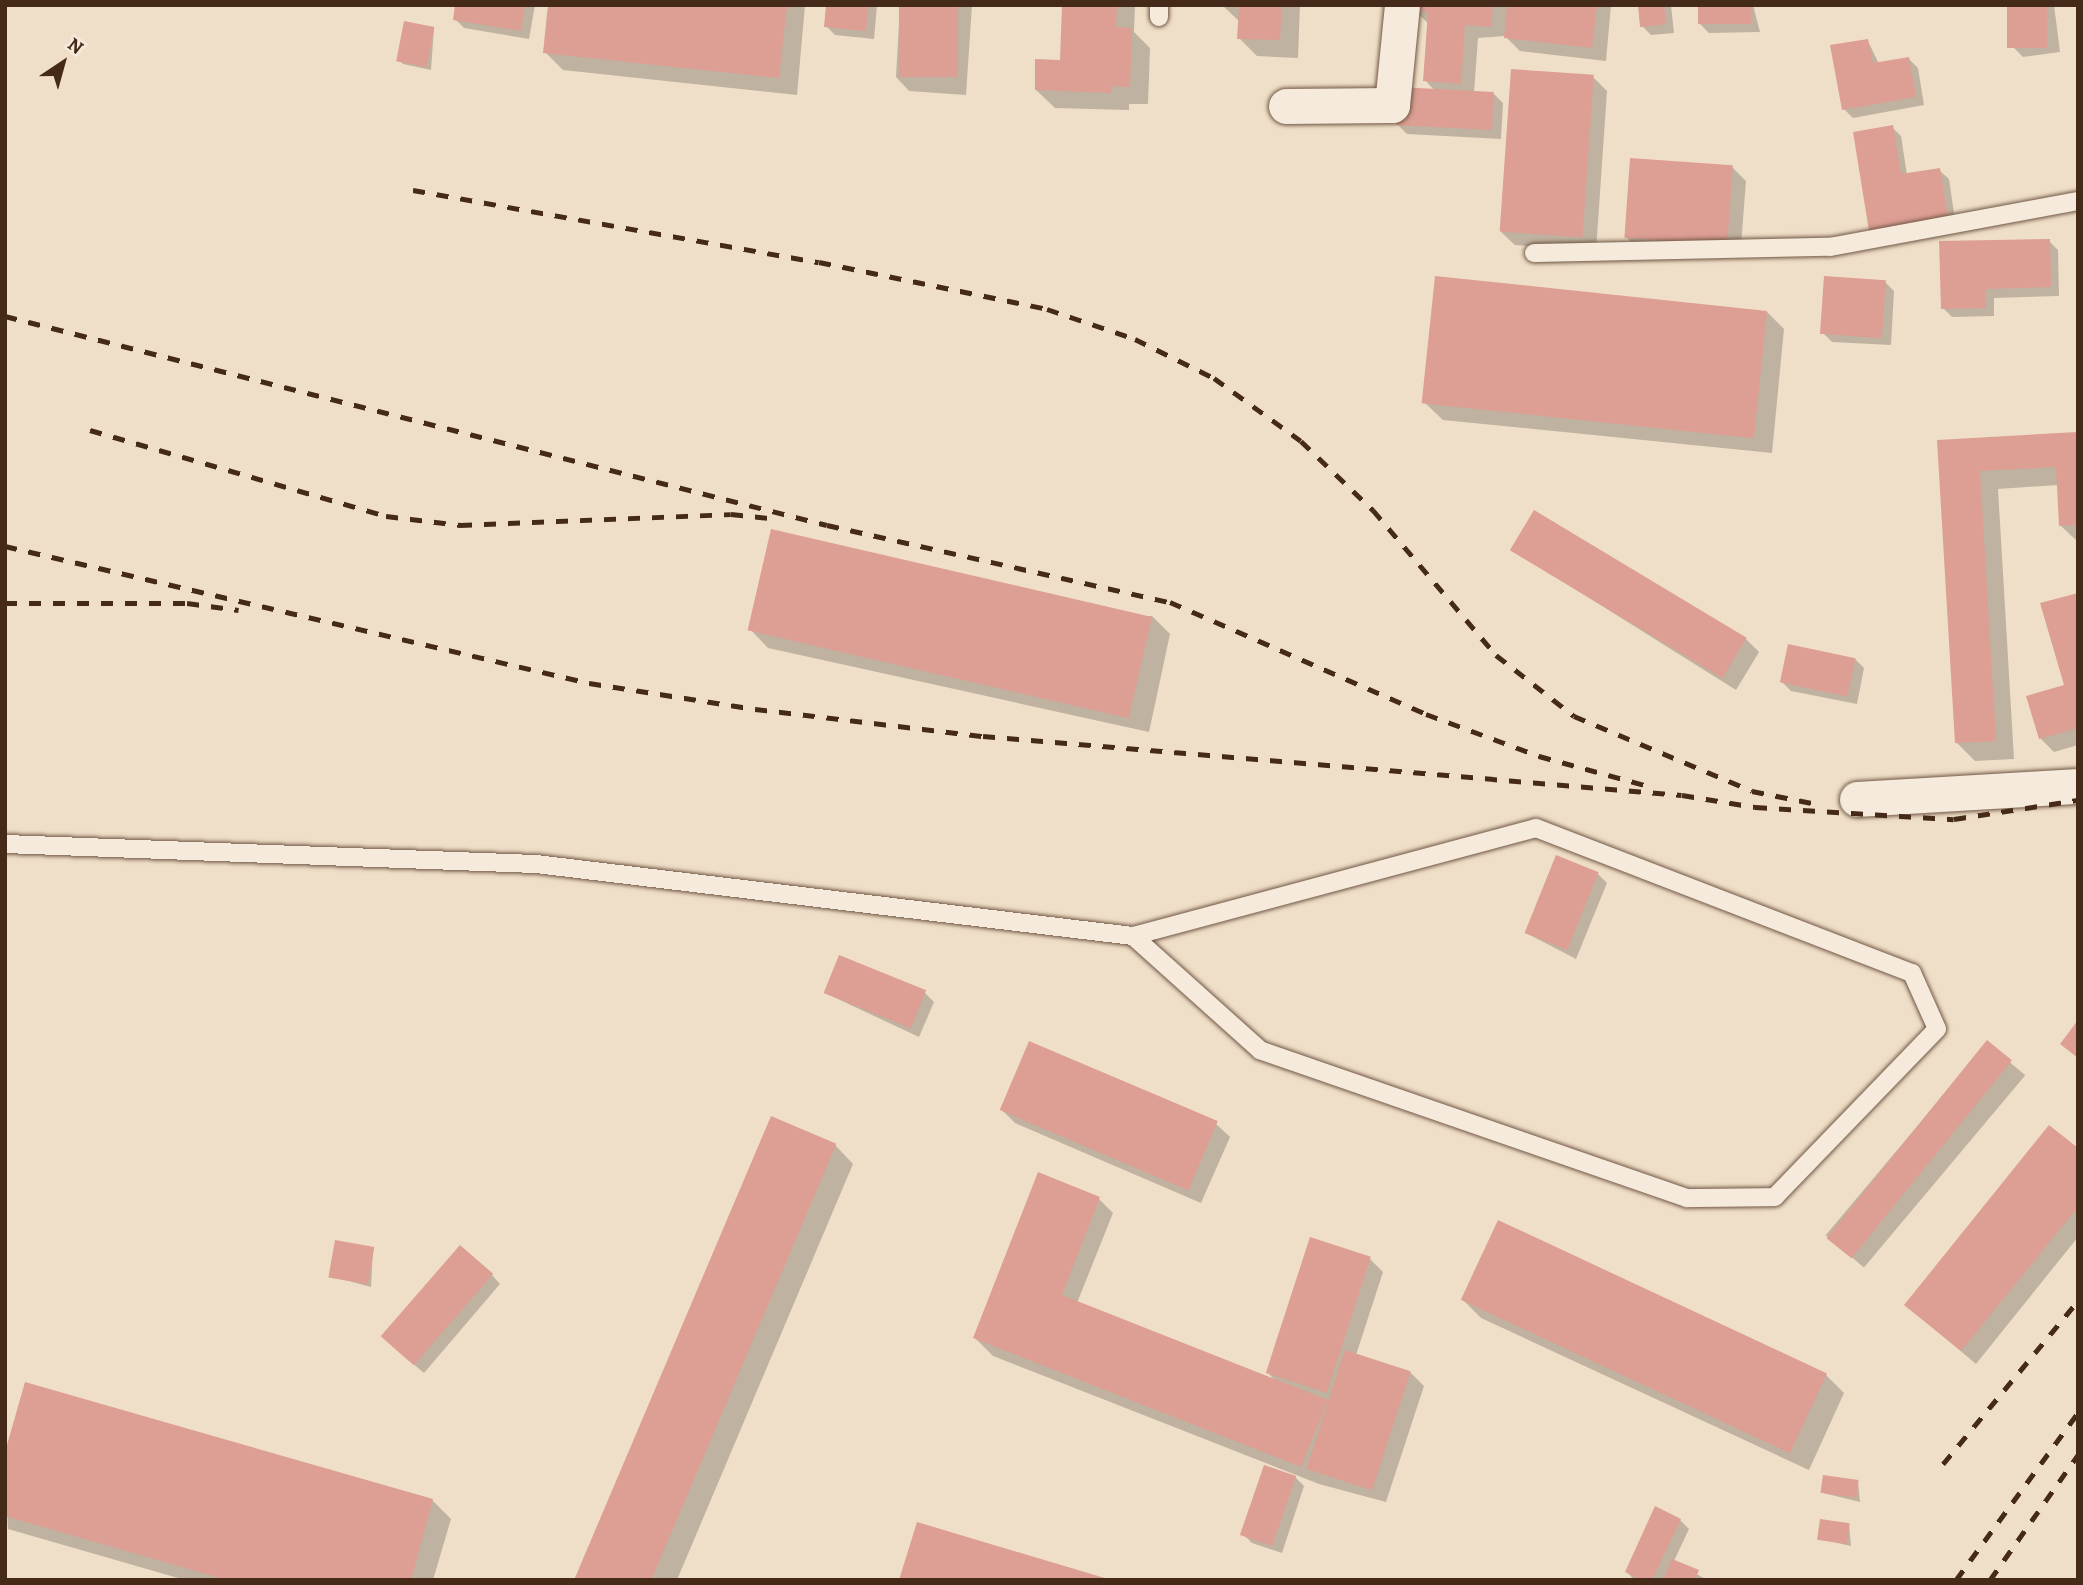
<!DOCTYPE html>
<html>
<head>
<meta charset="utf-8">
<style>
	body { margin:0 }
	#map { position:relative; width:2083px; height:1585px; overflow:hidden; background:#f0dfc8; font-family:Alegreya,serif }
	div>[style] { position:absolute }
	.shadow>* { inset:0; background:#0003; transform-origin:0 0 }
	.building>* { inset:0; background:#dd9e93; transform-origin:0 0 }
	.roads { filter:drop-shadow(0 0 2px #705745) drop-shadow(0 0 2px #705745) }
	.service>* { height:18px; margin:-9px; padding:0 9px; transform-origin:9px; border-radius:9px; background:#f5eadb }
	.minor>* { height:35px; margin:-17.5px; padding:0 17.5px; transform-origin:17.5px; border-radius:17.5px; background:#f5eadb }
	.rail>* { height:5px; margin-top:-2.5px; transform-origin:0; background:repeating-linear-gradient(90deg,#452a19 0 12px,transparent 0 24px) }
	span { translate:-50% -50%; white-space:nowrap; text-align:center; line-height:1.15; -webkit-text-stroke:7px #f5eadb; paint-order:stroke }
	.frame { position:absolute; inset:0; border:7px solid #452a19; pointer-events:none }
	.north { position:absolute; left:28px; top:28px; width:70px; height:70px; -webkit-text-stroke:5px #f5eadb; paint-order:stroke; rotate:36deg; font-size:19px; font-weight:700; line-height:28px; text-align:center; color:#452a19 }
	.north::after { content:''; display:block; margin:auto; width:24px; height:32px; background:#452a19; clip-path:polygon(50% 0,100% 100%,50% 72%,0 100%) }
</style>
</head>
<body>
<div id="map">
	<div class="shadow">
		<div style="clip-path:polygon(457px 5px,535px 5px,529px 39px,464px 28px,455px 19px)"></div>
		<div style="clip-path:polygon(550px 5px,805px 5px,797px 95px,563px 70px,545px 52px)"></div>
		<div style="clip-path:polygon(828px 5px,877px 5px,874px 39px,835px 35px,826px 26px)"></div>
		<div style="clip-path:polygon(900px 5px,972px 5px,966px 95px,909px 91px,896px 77px)"></div>
		<div style="clip-path:polygon(1064px 5px,1135px 5px,1134px 32px,1150px 48px,1148px 104px,1129px 104px,1129px 110px,1055px 108px,1036px 90px,1062px 62px)"></div>
		<div style="clip-path:polygon(1300px 5px,1298px 58px,1257px 56px,1239px 38px,1240px 22px,1223px 6px)"></div>
		<div style="clip-path:polygon(1408px 5px,1611px 5px,1606px 61px,1520px 51px,1505px 36px,1478px 38px,1474px 93px,1494px 94px,1503px 103px,1501px 139px,1407px 134px,1397px 124px,1435px 91px,1425px 80px,1429px 24px)"></div>
		<div style="clip-path:polygon(1639px 5px,1671px 5px,1674px 33px,1651px 35px,1642px 26px)"></div>
		<div style="clip-path:polygon(1700px 5px,1753px 5px,1760px 32px,1709px 33px,1700px 24px)"></div>
		<div style="clip-path:polygon(2009px 5px,2054px 5px,2060px 52px,2023px 57px,2014px 48px)"></div>
		<div style="clip-path:polygon(434px 28px,431px 70px,403px 64px,399px 60px)"></div>
		<div style="clip-path:polygon(1868px 41px,1879px 64px,1909px 59px,1918px 68px,1924px 105px,1853px 118px,1844px 109px)"></div>
		<div style="clip-path:polygon(1593px 77px,1607px 91px,1596px 251px,1515px 245px,1501px 232px)"></div>
		<div style="clip-path:polygon(1892px 127px,1901px 136px,1907px 175px,1939px 170px,1949px 179px,1956px 227px,1880px 239px)"></div>
		<div style="clip-path:polygon(1732px 167px,1746px 181px,1740px 258px,1640px 251px,1626px 237px)"></div>
		<div style="clip-path:polygon(2049px 241px,2058px 250px,2059px 296px,1994px 298px,1994px 316px,1952px 317px,1943px 308px)"></div>
		<div style="clip-path:polygon(1885px 282px,1894px 291px,1891px 345px,1832px 342px,1823px 333px)"></div>
		<div style="clip-path:polygon(1766px 311px,1784px 329px,1772px 453px,1443px 420px,1424px 402px)"></div>
		<div style="clip-path:polygon(2078px 434px,2078px 542px,2061px 526px,2058px 485px,1998px 489px,2014px 759px,1975px 761px,1957px 743px,1939px 442px)"></div>
		<div style="clip-path:polygon(1513px 550px,1745px 638px,1759px 652px,1736px 690px)"></div>
		<div style="clip-path:polygon(2078px 595px,2078px 745px,2054px 752px,2040px 738px,2066px 687px)"></div>
		<div style="clip-path:polygon(1152px 616px,1170px 634px,1149px 732px,768px 648px,750px 629px)"></div>
		<div style="clip-path:polygon(1855px 659px,1864px 668px,1857px 704px,1791px 691px,1782px 682px)"></div>
		<div style="clip-path:polygon(1598px 874px,1607px 883px,1576px 959px,1526px 933px)"></div>
		<div style="clip-path:polygon(825px 993px,925px 993px,934px 1002px,919px 1037px)"></div>
		<div style="left:1987px;top:1043px;width:50px;height:251px;rotate:40deg"></div>
		<div style="clip-path:polygon(1001px 1109px,1216px 1124px,1230px 1137px,1201px 1203px,1015px 1123px)"></div>
		<div style="clip-path:polygon(835px 1145px,853px 1164px,677px 1580px,577px 1580px)"></div>
		<div style="clip-path:polygon(2078px 1150px,2078px 1237px,1976px 1364px,1906px 1305px)"></div>
		<div style="clip-path:polygon(1099px 1199px,1113px 1213px,1077px 1303px,1277px 1382px,1268px 1373px,1370px 1259px,1383px 1272px,1356px 1355px,1410px 1372px,1424px 1386px,1386px 1502px,1319px 1484px,993px 1356px,975px 1338px)"></div>
		<div style="clip-path:polygon(373px 1249px,371px 1287px,330px 1276px)"></div>
		<div style="clip-path:polygon(492px 1275px,500px 1284px,424px 1373px,392px 1346px)"></div>
		<div style="clip-path:polygon(1463px 1300px,1826px 1375px,1844px 1393px,1809px 1470px,1481px 1318px)"></div>
		<div style="clip-path:polygon(26px 1385px,433px 1501px,451px 1519px,433px 1580px,185px 1580px,8px 1529px,5px 1458px)"></div>
		<div style="clip-path:polygon(1295px 1477px,1304px 1486px,1282px 1553px,1252px 1543px,1243px 1534px)"></div>
		<div style="clip-path:polygon(1858px 1482px,1860px 1502px,1823px 1493px)"></div>
		<div style="clip-path:polygon(1680px 1520px,1689px 1529px,1674px 1561px,1707px 1580px,1634px 1580px,1627px 1572px)"></div>
		<div style="clip-path:polygon(1849px 1524px,1851px 1546px,1819px 1539px)"></div>
	</div>
	<div class="building">
		<div style="clip-path:polygon(455px 5px,525px 5px,521px 31px,453px 20px)"></div>
		<div style="clip-path:polygon(548px 5px,787px 5px,779px 78px,543px 53px)"></div>
		<div style="clip-path:polygon(826px 5px,868px 5px,866px 31px,824px 27px)"></div>
		<div style="left:899px;top:5px;width:59px;height:72px"></div>
		<div style="clip-path:polygon(1062px 5px,1117px 5px,1116px 27px,1132px 28px,1130px 87px,1111px 86px,1111px 93px,1035px 90px,1035px 59px,1060px 60px)"></div>
		<div style="clip-path:polygon(1228px 5px,1282px 5px,1280px 40px,1237px 39px,1239px 8px)"></div>
		<div style="clip-path:polygon(1406px 5px,1493px 5px,1491px 27px,1465px 25px,1461px 84px,1423px 81px,1428px 12px)"></div>
		<div style="clip-path:polygon(1507px 5px,1597px 5px,1592px 48px,1504px 38px)"></div>
		<div style="clip-path:polygon(1638px 5px,1664px 5px,1666px 24px,1640px 27px)"></div>
		<div style="left:1698px;top:5px;width:53px;height:19px"></div>
		<div style="left:2007px;top:5px;width:40px;height:43px"></div>
		<div style="left:404px;top:21px;width:31px;height:41px;rotate:11deg"></div>
		<div style="clip-path:polygon(1868px 39px,1873px 63px,1909px 57px,1916px 97px,1842px 110px,1830px 45px)"></div>
		<div style="left:1511px;top:69px;width:83px;height:163px;rotate:4deg"></div>
		<div style="left:1398px;top:87px;width:96px;height:38px;rotate:3deg"></div>
		<div style="clip-path:polygon(1893px 125px,1901px 174px,1940px 168px,1948px 218px,1869px 231px,1853px 132px)"></div>
		<div style="left:1630px;top:158px;width:103px;height:80px;rotate:4deg"></div>
		<div style="clip-path:polygon(2050px 239px,2051px 287px,1986px 289px,1986px 308px,1941px 309px,1939px 241px)"></div>
		<div style="left:1435px;top:276px;width:334px;height:128px;rotate:6deg"></div>
		<div style="left:1824px;top:276px;width:62px;height:58px;rotate:4deg"></div>
		<div style="clip-path:polygon(2078px 432px,2078px 525px,2059px 526px,2056px 467px,1980px 471px,1996px 741px,1955px 743px,1937px 440px)"></div>
		<div style="left:1534px;top:510px;width:248px;height:47px;rotate:31deg"></div>
		<div style="left:771px;top:529px;width:391px;height:104px;rotate:13deg"></div>
		<div style="clip-path:polygon(2078px 593px,2078px 728px,2039px 739px,2026px 696px,2064px 685px,2040px 603px)"></div>
		<div style="left:1788px;top:644px;width:69px;height:39px;rotate:12deg"></div>
		<div style="left:1556px;top:855px;width:46px;height:84px;rotate:22deg"></div>
		<div style="left:839px;top:955px;width:94px;height:41px;rotate:22deg"></div>
		<div style="clip-path:polygon(2078px 1020px,2078px 1058px,2060px 1044px)"></div>
		<div style="left:1987px;top:1040px;width:32px;height:255px;rotate:39deg"></div>
		<div style="left:1029px;top:1041px;width:205px;height:75px;rotate:23deg"></div>
		<div style="left:771px;top:1116px;width:71px;height:504px;rotate:23deg"></div>
		<div style="clip-path:polygon(2049px 1125px,2078px 1148px,2078px 1207px,1961px 1351px,1904px 1305px)"></div>
		<div style="clip-path:polygon(1038px 1172px,1100px 1197px,1062px 1295px,1328px 1400px,1301px 1467px,973px 1338px)"></div>
		<div style="left:1498px;top:1220px;width:363px;height:88px;rotate:25deg"></div>
		<div style="left:1310px;top:1237px;width:64px;height:143px;rotate:18deg"></div>
		<div style="left:335px;top:1240px;width:40px;height:38px;rotate:10deg"></div>
		<div style="left:460px;top:1245px;width:44px;height:121px;rotate:41deg"></div>
		<div style="left:1345px;top:1350px;width:69px;height:125px;rotate:18deg"></div>
		<div style="clip-path:polygon(25px 1382px,433px 1499px,411px 1580px,227px 1580px,5px 1516px,5px 1452px)"></div>
		<div style="left:1264px;top:1465px;width:34px;height:74px;rotate:19deg"></div>
		<div style="left:1823px;top:1475px;width:36px;height:18px;rotate:8deg"></div>
		<div style="clip-path:polygon(1655px 1506px,1681px 1519px,1652px 1580px,1641px 1580px,1625px 1572px)"></div>
		<div style="left:1820px;top:1519px;width:30px;height:21px;rotate:8deg"></div>
		<div style="clip-path:polygon(917px 1522px,1108px 1579px,1108px 1580px,899px 1580px)"></div>
		<div style="clip-path:polygon(1672px 1559px,1699px 1570px,1695px 1580px,1663px 1580px)"></div>
	</div>
	<div class="roads">
		<div class="service">
			<div style="left:1159px;top:17px;width:12px;rotate:-90deg"></div>
			<div style="left:1534px;top:253px;width:296px;rotate:-1.2deg"></div>
			<div style="left:1830px;top:247px;width:252px;rotate:-10.5deg"></div>
			<div style="left:5px;top:844px;width:531px;rotate:2.16deg"></div>
			<div style="left:536px;top:864px;width:601px;rotate:6.88deg"></div>
			<div style="left:1133px;top:936px;width:417px;rotate:-15deg"></div>
			<div style="left:1536px;top:828px;width:403px;rotate:21.1deg"></div>
			<div style="left:1912px;top:973px;width:61px;rotate:65.9deg"></div>
			<div style="left:1937px;top:1029px;width:233px;rotate:134deg"></div>
			<div style="left:1775px;top:1197px;width:88px;rotate:179.3deg"></div>
			<div style="left:1687px;top:1198px;width:452px;rotate:-160.9deg"></div>
			<div style="left:1260px;top:1050px;width:171px;rotate:-138.1deg"></div>
		</div>
		<div class="minor">
			<div style="left:1286px;top:106px;width:106px;rotate:-0.5deg"></div>
			<div style="left:1392px;top:105px;width:100px;rotate:-84.3deg"></div>
			<div style="left:1857px;top:799px;width:221px;rotate:-3.4deg"></div>
		</div>
	</div>
	<div class="rail">
		<div style="left:413px;top:190px;width:412px;rotate:10.1deg"></div>
		<div style="left:819px;top:262px;width:233px;rotate:11.6deg"></div>
		<div style="left:1047px;top:309px;width:93px;rotate:18.8deg"></div>
		<div style="left:1135px;top:339px;width:88px;rotate:26.3deg"></div>
		<div style="left:1214px;top:378px;width:107px;rotate:35.9deg"></div>
		<div style="left:1301px;top:441px;width:100px;rotate:43.8deg"></div>
		<div style="left:1373px;top:510px;width:190px;rotate:49.7deg"></div>
		<div style="left:1496px;top:655px;width:99px;rotate:38deg"></div>
		<div style="left:1574px;top:716px;width:193px;rotate:22.8deg"></div>
		<div style="left:1752px;top:791px;width:66px;rotate:11.3deg"></div>
		<div style="left:5px;top:316px;width:848px;rotate:14.27deg"></div>
		<div style="left:827px;top:525px;width:352px;rotate:12.7deg"></div>
		<div style="left:1170px;top:602px;width:279px;rotate:23.6deg"></div>
		<div style="left:1426px;top:714px;width:121px;rotate:20.4deg"></div>
		<div style="left:1539px;top:756px;width:109px;rotate:15.4deg"></div>
		<div style="left:90px;top:430px;width:308px;rotate:16.2deg"></div>
		<div style="left:386px;top:516px;width:75px;rotate:6.9deg"></div>
		<div style="left:460px;top:525px;width:271px;rotate:-2.3deg"></div>
		<div style="left:731px;top:514px;width:37px;rotate:6deg"></div>
		<div style="left:5px;top:546px;width:600px;rotate:13.2deg"></div>
		<div style="left:589px;top:683px;width:168px;rotate:8.9deg"></div>
		<div style="left:755px;top:709px;width:230px;rotate:6.8deg"></div>
		<div style="left:983px;top:736px;width:701px;rotate:4.82deg"></div>
		<div style="left:1682px;top:795px;width:74px;rotate:9.3deg"></div>
		<div style="left:1755px;top:807px;width:199px;rotate:3.5deg"></div>
		<div style="left:1954px;top:819px;width:125px;rotate:-8.7deg"></div>
		<div style="left:5px;top:603px;width:182px"></div>
		<div style="left:187px;top:603px;width:52px;rotate:7.7deg"></div>
		<div style="left:1943px;top:1464px;width:212px;rotate:-50.4deg"></div>
		<div style="left:1956px;top:1580px;width:207px;rotate:-53.9deg"></div>
		<div style="left:1990px;top:1580px;width:153px;rotate:-54.9deg"></div>
	</div>
	<div class="frame"></div>
	<div class="north">N</div>
</div>
</body>
</html>
